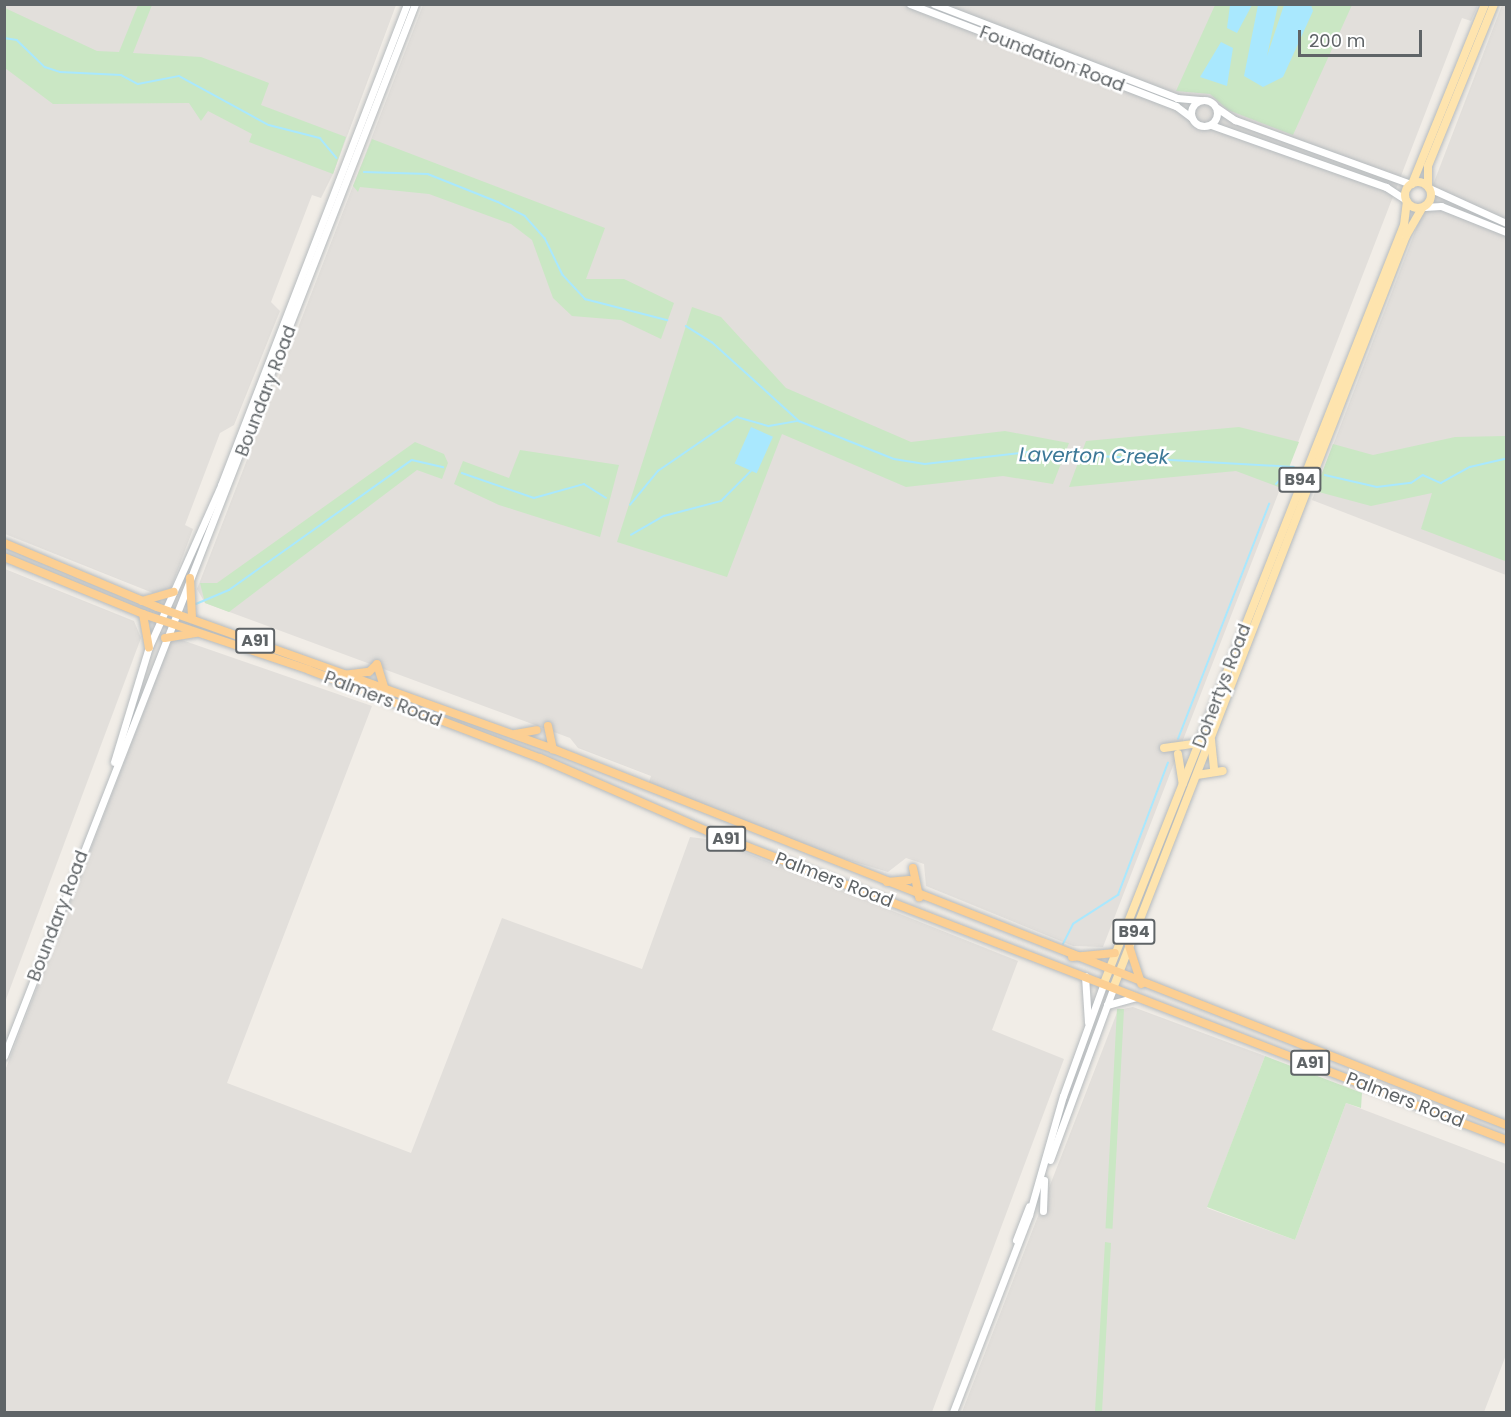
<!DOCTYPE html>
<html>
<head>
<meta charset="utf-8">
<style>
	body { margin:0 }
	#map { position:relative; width:1511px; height:1417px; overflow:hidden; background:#f1ede7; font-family:Poppins,sans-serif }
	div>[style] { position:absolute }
	.industrial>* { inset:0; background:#e2dfdb }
	.green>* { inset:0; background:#cae7c4; transform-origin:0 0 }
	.water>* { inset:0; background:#a9e8fe; transform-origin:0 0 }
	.stream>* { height:1.5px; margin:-0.75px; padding:0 0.75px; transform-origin:0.75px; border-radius:0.75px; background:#a9e8fe }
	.roads { filter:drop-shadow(0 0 2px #b6bbbe) drop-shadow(0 0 2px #b6bbbe) }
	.secondary>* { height:7px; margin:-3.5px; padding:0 3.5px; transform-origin:3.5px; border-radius:3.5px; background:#fff }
	.secondary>.ring { margin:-3.5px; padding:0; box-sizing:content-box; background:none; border:7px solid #fff; border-radius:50% }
	.primary>* { height:8px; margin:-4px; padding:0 4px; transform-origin:4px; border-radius:4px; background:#fee4ae }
	.primary>.ring { margin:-4px; padding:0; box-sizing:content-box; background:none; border:8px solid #fee4ae; border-radius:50% }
	.highway>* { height:8px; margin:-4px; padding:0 4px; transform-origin:4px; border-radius:4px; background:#fccf93 }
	span { translate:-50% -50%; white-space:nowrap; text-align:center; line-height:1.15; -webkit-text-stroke:5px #fff; paint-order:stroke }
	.shield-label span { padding:2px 4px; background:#fff; border:2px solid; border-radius:4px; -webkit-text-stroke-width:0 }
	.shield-label { font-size:16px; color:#5f6467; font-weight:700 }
	.street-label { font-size:18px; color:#5f6467 }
	.water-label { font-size:20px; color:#3c7897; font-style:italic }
	.frame { position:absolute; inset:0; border:6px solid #5f6467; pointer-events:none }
	.scale { position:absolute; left:1298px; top:30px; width:124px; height:27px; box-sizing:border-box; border:3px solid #5f6467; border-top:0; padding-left:8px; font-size:18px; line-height:21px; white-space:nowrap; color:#5f6467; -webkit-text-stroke:4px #fff; paint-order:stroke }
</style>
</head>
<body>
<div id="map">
	<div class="industrial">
		<div style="clip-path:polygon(4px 5px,396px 5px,333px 174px,321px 198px,312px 195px,271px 302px,280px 311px,234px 425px,220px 433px,185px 525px,193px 529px,171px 588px,153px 593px,5px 534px)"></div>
		<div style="clip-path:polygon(423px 5px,1478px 5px,1471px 21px,1462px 18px,1103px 947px,1073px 946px,926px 886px,924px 864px,906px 858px,888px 872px,822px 852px,648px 785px,651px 776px,578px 748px,570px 738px,205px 603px,197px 589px)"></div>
		<div style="clip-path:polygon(1502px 5px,1506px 5px,1506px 575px,1312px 500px)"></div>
		<div style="clip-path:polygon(5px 569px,134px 621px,141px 638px,5px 1002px)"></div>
		<div style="clip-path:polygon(179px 639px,372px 706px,227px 1083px,411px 1153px,502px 918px,642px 969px,690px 837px,714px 840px,1018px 961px,992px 1030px,1064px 1059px,932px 1412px,5px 1412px,4px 1073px,171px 641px)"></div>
		<div style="clip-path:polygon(1133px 1007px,1265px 1056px,1207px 1208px,1295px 1240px,1346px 1103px,1506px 1164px,1506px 1355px,1484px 1412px,962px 1412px,1118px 1010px)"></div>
	</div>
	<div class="green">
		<div style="clip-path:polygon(138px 5px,152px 5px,133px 53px,201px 57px,269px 83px,261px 105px,346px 137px,333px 174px,249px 142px,252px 134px,208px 111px,201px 121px,189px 103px,53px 104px,5px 68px,5px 8px,97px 51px,119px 52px)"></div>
		<div style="clip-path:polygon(1215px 5px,1352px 5px,1293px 135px,1228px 110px,1210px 94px,1176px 91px)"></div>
		<div style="clip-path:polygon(372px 139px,605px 228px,586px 279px,624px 279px,674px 303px,661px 339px,621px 320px,572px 316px,553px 298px,532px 240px,511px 224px,429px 194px,360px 187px,358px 192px,353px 186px)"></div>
		<div style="clip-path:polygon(692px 307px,721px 317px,786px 388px,911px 442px,1005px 431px,1069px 443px,1053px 484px,1003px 476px,906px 487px,782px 434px,727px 577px,617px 542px)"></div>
		<div style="clip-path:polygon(1239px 427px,1299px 442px,1281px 488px,1236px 471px,1069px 487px,1086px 441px)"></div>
		<div style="clip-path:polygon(1506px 436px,1505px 561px,1421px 529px,1432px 493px,1371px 506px,1315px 491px,1333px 444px,1373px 455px,1455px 437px)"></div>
		<div style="clip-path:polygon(415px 442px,444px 454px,448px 463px,442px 479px,417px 470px,229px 612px,205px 603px,200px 583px,217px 583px)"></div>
		<div style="clip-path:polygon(520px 450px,619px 465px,600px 537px,499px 505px,454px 484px,463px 461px,509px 478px)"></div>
		<div style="left:1124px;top:1009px;width:220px;height:7px;rotate:93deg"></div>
		<div style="clip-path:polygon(1265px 1056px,1362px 1093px,1361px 1108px,1346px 1103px,1295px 1240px,1207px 1207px)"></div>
		<div style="clip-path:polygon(1105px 1242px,1111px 1243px,1102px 1412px,1095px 1412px)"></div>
	</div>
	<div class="water">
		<div style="clip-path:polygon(1230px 5px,1252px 5px,1237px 33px,1227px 28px)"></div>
		<div style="clip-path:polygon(1258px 5px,1278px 5px,1267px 56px,1284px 5px,1311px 5px,1313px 11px,1283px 77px,1263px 87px,1244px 76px)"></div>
		<div style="clip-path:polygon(1221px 42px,1233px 48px,1227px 86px,1200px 77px)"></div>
		<div style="left:751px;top:427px;width:24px;height:40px;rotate:24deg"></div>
	</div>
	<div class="stream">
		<div style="left:4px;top:38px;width:13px;rotate:9deg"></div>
		<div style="left:17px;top:40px;width:39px;rotate:44deg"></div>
		<div style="left:45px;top:67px;width:16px;rotate:18deg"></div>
		<div style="left:60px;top:72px;width:61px;rotate:2.8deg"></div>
		<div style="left:121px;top:75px;width:19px;rotate:28deg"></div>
		<div style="left:138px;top:84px;width:42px;rotate:-11deg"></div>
		<div style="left:179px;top:76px;width:102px;rotate:28.6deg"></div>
		<div style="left:269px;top:125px;width:53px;rotate:14.3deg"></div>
		<div style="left:320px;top:138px;width:26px;rotate:50deg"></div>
		<div style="left:364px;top:172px;width:64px;rotate:1.8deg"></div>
		<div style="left:428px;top:174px;width:75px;rotate:21.8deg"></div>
		<div style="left:498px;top:202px;width:30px;rotate:27deg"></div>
		<div style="left:525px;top:216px;width:30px;rotate:48deg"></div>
		<div style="left:545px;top:238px;width:41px;rotate:64.1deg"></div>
		<div style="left:563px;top:275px;width:33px;rotate:47deg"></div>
		<div style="left:585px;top:299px;width:85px;rotate:14.4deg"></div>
		<div style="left:686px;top:326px;width:31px;rotate:32deg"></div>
		<div style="left:712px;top:342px;width:118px;rotate:42.2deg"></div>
		<div style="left:799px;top:421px;width:102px;rotate:21.8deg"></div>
		<div style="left:894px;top:459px;width:31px;rotate:9deg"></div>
		<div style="left:925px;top:464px;width:104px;rotate:-6.6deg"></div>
		<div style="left:1028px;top:452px;width:266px;rotate:3.2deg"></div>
		<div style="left:462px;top:473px;width:76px;rotate:19.1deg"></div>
		<div style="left:534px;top:498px;width:52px;rotate:-15.6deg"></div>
		<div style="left:584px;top:484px;width:26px;rotate:32deg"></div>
		<div style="left:1325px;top:475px;width:53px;rotate:13deg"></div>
		<div style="left:1377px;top:487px;width:34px;rotate:-7deg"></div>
		<div style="left:1411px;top:483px;width:14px;rotate:-34deg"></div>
		<div style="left:1423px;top:475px;width:20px;rotate:24deg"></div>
		<div style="left:1441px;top:483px;width:33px;rotate:-29deg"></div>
		<div style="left:1470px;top:467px;width:37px;rotate:-13deg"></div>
		<div style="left:1276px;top:484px;width:24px;rotate:-45deg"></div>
		<div style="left:630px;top:505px;width:44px;rotate:-50.5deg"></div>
		<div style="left:658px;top:471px;width:96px;rotate:-34.4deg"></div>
		<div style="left:737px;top:417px;width:33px;rotate:16deg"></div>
		<div style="left:769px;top:426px;width:29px;rotate:-10deg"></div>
		<div style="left:631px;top:535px;width:38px;rotate:-30deg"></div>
		<div style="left:664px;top:516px;width:59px;rotate:-14.7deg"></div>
		<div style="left:721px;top:501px;width:42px;rotate:-45deg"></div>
		<div style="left:196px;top:604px;width:36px;rotate:-23deg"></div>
		<div style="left:229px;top:590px;width:224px;rotate:-35.4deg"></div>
		<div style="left:412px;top:460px;width:32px;rotate:13deg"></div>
		<div style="left:1178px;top:739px;width:252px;rotate:-68.8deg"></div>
		<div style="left:1063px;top:944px;width:22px;rotate:-63deg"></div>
		<div style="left:1073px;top:924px;width:54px;rotate:-32.8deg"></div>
		<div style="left:1118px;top:895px;width:141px;rotate:-69.3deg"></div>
	</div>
	<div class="roads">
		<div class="secondary">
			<div style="left:910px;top:4px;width:285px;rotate:21deg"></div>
			<div style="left:1176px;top:106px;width:20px;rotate:37deg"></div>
			<div style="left:934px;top:4px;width:261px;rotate:21.1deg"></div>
			<div style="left:1177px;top:98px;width:23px;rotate:5deg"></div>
			<div class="ring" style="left:1191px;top:100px;width:19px;height:19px"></div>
			<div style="left:1217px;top:108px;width:22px;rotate:34deg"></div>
			<div style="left:1235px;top:120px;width:187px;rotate:20deg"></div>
			<div style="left:1211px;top:125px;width:186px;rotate:19.5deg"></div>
			<div style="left:1386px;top:187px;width:24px;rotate:33deg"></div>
			<div style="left:1429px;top:188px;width:85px;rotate:24.4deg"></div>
			<div style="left:1424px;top:207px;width:17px;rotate:-3deg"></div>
			<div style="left:1441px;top:206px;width:70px;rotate:21.8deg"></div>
			<div style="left:114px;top:762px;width:120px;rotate:-73.1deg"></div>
			<div style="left:149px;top:647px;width:177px;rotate:-66deg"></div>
			<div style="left:221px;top:485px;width:516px;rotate:-68.86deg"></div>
			<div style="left:1085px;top:976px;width:46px;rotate:86.3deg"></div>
			<div style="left:1107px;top:1005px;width:31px;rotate:-15deg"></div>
			<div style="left:4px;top:1056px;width:1129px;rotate:-68.66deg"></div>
			<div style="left:1050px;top:1160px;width:185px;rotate:-69.8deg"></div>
			<div style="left:1043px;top:1211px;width:31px;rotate:-88deg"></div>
			<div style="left:1016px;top:1240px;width:36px;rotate:-69deg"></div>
			<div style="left:953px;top:1412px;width:211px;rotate:-68.9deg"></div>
			<div style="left:1029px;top:1215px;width:124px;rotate:-74.1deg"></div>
			<div style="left:1063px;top:1096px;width:120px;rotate:-70.1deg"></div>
		</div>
		<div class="primary">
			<div class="ring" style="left:1405px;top:182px;width:18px;height:18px"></div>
			<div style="left:1412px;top:184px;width:194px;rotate:-67.9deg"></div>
			<div style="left:1428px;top:186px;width:20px;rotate:-90deg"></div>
			<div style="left:1428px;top:166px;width:175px;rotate:-67.8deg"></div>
			<div style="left:1211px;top:740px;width:28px;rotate:84deg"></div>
			<div style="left:1164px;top:748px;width:35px;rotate:-8deg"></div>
			<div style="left:1178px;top:754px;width:30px;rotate:81deg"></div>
			<div style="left:1197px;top:775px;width:26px;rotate:-9deg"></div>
			<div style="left:1104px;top:983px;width:815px;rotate:-68.41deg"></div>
			<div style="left:1404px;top:225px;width:23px;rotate:-83deg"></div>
			<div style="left:1114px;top:986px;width:805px;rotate:-68.73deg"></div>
			<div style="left:1406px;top:236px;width:32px;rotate:-60deg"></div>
		</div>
		<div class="highway">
			<div style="left:4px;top:543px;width:166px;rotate:22.7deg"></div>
			<div style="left:157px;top:607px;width:421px;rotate:19.7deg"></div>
			<div style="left:553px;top:749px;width:1024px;rotate:21.53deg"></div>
			<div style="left:4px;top:557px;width:150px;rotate:22.3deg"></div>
			<div style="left:143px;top:614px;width:175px;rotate:18.6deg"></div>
			<div style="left:309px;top:670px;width:247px;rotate:20.9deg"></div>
			<div style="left:540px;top:758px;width:182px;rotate:23.6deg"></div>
			<div style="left:707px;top:831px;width:857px;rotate:21.14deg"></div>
			<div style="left:190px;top:578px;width:40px;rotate:87.1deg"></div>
			<div style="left:142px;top:601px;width:33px;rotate:-16deg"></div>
			<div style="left:143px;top:614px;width:34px;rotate:80deg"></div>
			<div style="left:165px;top:638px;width:31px;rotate:-9deg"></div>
			<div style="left:377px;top:664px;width:28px;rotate:73deg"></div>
			<div style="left:343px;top:675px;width:26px;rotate:-7deg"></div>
			<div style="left:369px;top:672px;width:11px;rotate:-45deg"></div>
			<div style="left:548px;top:726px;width:24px;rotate:78deg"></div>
			<div style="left:515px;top:734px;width:22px;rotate:-10deg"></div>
			<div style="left:913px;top:868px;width:30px;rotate:78deg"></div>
			<div style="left:887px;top:882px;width:22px;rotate:-5deg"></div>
			<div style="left:1129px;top:946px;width:40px;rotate:72deg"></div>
			<div style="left:1072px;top:957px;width:43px;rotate:-5.3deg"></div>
		</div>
	</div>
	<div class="shield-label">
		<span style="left:1300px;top:480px">B94</span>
		<span style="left:255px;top:641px">A91</span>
		<span style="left:726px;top:839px">A91</span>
		<span style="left:1134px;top:932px">B94</span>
		<span style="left:1310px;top:1063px">A91</span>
	</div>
	<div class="street-label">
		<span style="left:1052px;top:59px;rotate:21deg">Foundation Road</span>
		<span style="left:266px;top:391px;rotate:-69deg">Boundary Road</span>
		<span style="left:1222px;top:686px;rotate:-69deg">Dohertys Road</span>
		<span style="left:383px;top:699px;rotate:21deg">Palmers Road</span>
		<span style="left:834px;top:880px;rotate:21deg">Palmers Road</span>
		<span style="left:58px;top:916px;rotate:-69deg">Boundary Road</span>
		<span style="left:1405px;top:1100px;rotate:21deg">Palmers Road</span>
	</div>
	<div class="water-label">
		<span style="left:1094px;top:456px;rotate:1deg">Laverton Creek</span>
	</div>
	<div class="frame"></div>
	<div class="scale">200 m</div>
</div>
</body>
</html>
